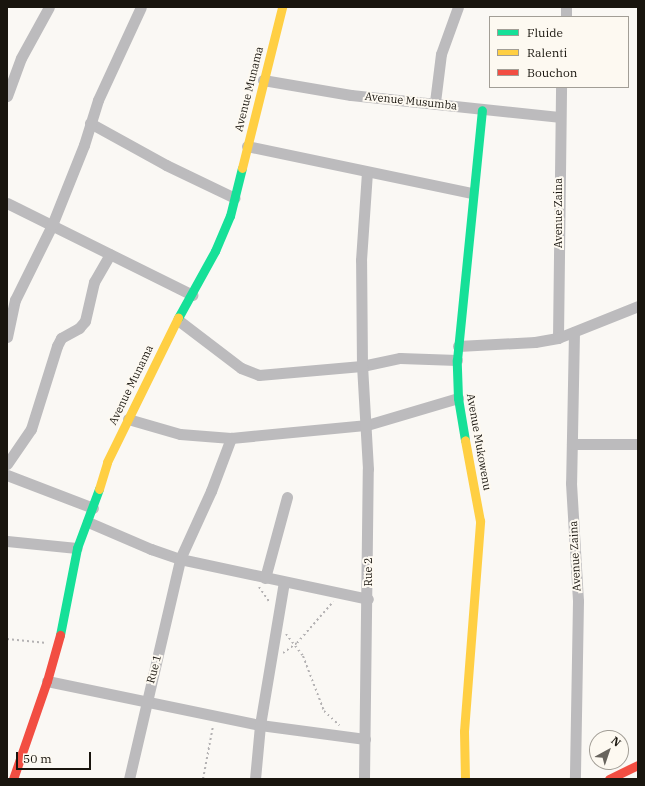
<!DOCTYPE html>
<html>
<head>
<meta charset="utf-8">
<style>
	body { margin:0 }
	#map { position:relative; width:645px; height:786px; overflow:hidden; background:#faf8f4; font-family:"IBM Plex Serif",serif }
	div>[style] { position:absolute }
	.path>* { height:2px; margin-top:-1px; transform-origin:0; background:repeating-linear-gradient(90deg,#b4b2b3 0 2px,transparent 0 5px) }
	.street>* { height:11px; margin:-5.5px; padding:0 5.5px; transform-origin:5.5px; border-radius:5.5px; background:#bcbbbd }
	.fast>* { height:9px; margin:-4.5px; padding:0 4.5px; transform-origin:4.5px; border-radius:4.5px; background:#16e098 }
	.slow>* { height:9px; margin:-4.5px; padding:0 4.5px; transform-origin:4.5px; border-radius:4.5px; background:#ffcf43 }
	.jam>* { height:9px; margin:-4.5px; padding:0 4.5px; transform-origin:4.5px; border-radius:4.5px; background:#f24e42 }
	span { translate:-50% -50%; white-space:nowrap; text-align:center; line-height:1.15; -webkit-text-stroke:4px #fdf9f1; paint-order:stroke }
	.street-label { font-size:11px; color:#19150e }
	.frame { position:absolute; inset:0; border:8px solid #19150e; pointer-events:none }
	.legend { position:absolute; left:489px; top:16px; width:140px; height:72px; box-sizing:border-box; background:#fdf9f1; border:1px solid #a29e96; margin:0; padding:5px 7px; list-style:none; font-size:12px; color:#19150e }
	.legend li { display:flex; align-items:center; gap:8px; height:20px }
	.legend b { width:20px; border:1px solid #a29e96 }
	.north { position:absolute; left:589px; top:730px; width:40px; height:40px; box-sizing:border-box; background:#fdf9f1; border:1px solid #a29e96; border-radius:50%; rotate:40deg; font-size:11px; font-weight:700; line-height:16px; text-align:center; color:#19150e }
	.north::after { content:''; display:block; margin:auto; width:14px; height:18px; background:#68645e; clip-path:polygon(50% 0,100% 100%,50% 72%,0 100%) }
	.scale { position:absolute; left:16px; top:752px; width:75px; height:18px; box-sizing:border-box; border:2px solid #19150e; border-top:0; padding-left:5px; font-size:12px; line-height:14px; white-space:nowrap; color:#19150e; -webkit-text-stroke:3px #fdf9f1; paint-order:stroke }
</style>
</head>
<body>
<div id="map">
	<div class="path">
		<div style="left:259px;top:587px;width:19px;rotate:55deg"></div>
		<div style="left:286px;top:634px;width:28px;rotate:52deg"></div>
		<div style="left:303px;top:656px;width:59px;rotate:69.1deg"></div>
		<div style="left:324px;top:711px;width:21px;rotate:43deg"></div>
		<div style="left:7px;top:639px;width:40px;rotate:5.7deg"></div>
		<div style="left:283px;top:653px;width:17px;rotate:-36deg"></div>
		<div style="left:297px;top:643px;width:55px;rotate:-48.7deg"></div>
		<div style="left:203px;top:779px;width:54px;rotate:-79.3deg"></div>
	</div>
	<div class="street">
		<div style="left:566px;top:17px;width:10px;rotate:-90deg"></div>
		<div style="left:263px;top:80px;width:89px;rotate:9.7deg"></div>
		<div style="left:351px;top:95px;width:209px;rotate:6deg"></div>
		<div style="left:7px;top:96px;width:40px;rotate:-69.8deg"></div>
		<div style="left:21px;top:58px;width:58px;rotate:-61.2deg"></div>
		<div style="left:435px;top:102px;width:48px;rotate:-82.9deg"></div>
		<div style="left:441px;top:54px;width:50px;rotate:-70.1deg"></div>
		<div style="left:90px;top:123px;width:87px;rotate:28.9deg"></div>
		<div style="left:166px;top:165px;width:76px;rotate:25.6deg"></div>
		<div style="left:247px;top:146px;width:230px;rotate:11.8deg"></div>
		<div style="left:7px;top:203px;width:207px;rotate:26.4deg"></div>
		<div style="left:178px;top:320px;width:79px;rotate:37.3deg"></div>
		<div style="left:241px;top:368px;width:19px;rotate:21deg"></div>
		<div style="left:259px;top:375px;width:103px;rotate:-5deg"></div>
		<div style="left:362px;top:366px;width:39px;rotate:-12deg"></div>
		<div style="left:400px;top:358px;width:57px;rotate:2deg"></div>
		<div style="left:574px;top:332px;width:151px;rotate:91.1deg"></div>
		<div style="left:571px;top:483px;width:118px;rotate:86.6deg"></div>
		<div style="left:578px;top:601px;width:178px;rotate:91deg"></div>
		<div style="left:7px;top:337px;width:38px;rotate:-78deg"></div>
		<div style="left:15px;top:300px;width:84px;rotate:-63.7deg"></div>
		<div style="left:52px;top:225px;width:86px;rotate:-68.2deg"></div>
		<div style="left:84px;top:145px;width:47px;rotate:-72.7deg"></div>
		<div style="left:98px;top:100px;width:102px;rotate:-65.2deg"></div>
		<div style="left:558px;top:338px;width:251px;rotate:-89.3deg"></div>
		<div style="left:458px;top:346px;width:77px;rotate:-3deg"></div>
		<div style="left:535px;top:342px;width:23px;rotate:-10deg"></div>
		<div style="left:558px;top:338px;width:86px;rotate:-21.8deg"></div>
		<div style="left:128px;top:419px;width:54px;rotate:16.1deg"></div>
		<div style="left:180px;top:434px;width:51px;rotate:4.5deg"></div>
		<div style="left:231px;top:438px;width:137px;rotate:-5.5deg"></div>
		<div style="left:367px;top:425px;width:95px;rotate:-16.5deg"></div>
		<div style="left:572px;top:444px;width:66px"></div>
		<div style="left:7px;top:464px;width:42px;rotate:-55.6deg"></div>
		<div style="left:31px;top:429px;width:87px;rotate:-72.6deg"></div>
		<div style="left:57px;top:346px;width:9px;rotate:-63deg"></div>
		<div style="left:61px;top:338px;width:21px;rotate:-29deg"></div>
		<div style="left:79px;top:328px;width:9px;rotate:-49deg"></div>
		<div style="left:85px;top:321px;width:40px;rotate:-77deg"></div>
		<div style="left:94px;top:282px;width:32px;rotate:-60deg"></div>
		<div style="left:7px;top:475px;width:92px;rotate:21deg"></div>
		<div style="left:88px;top:522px;width:69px;rotate:23.2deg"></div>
		<div style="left:151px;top:549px;width:31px;rotate:19deg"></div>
		<div style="left:180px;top:559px;width:192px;rotate:12deg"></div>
		<div style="left:7px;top:541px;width:70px;rotate:5.7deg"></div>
		<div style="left:265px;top:578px;width:84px;rotate:-74.8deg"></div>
		<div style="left:47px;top:681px;width:217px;rotate:11.7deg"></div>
		<div style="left:260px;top:725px;width:106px;rotate:7.6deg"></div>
		<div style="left:129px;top:779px;width:226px;rotate:-76.9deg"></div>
		<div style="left:180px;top:559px;width:75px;rotate:-65.5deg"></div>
		<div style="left:211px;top:491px;width:57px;rotate:-69.3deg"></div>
		<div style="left:255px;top:779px;width:54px;rotate:-84.7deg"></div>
		<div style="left:260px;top:725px;width:145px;rotate:-80.5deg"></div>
		<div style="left:364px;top:779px;width:310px;rotate:-89.3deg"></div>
		<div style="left:368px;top:469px;width:103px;rotate:-93.3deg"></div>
		<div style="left:362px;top:366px;width:106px;rotate:-90.5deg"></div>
		<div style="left:361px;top:260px;width:88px;rotate:-86.1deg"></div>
	</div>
	<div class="fast">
		<div style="left:178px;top:318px;width:77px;rotate:-61.1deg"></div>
		<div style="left:215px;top:251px;width:38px;rotate:-67deg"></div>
		<div style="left:230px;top:216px;width:49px;rotate:-76deg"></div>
		<div style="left:465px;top:440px;width:43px;rotate:-99.5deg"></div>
		<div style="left:458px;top:398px;width:38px;rotate:-92deg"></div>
		<div style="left:457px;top:360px;width:251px;rotate:-84.3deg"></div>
		<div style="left:60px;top:635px;width:89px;rotate:-78.9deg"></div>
		<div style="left:77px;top:548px;width:63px;rotate:-69.6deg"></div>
	</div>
	<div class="slow">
		<div style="left:242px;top:168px;width:166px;rotate:-76deg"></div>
		<div style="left:99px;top:489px;width:28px;rotate:-73deg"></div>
		<div style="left:107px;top:462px;width:161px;rotate:-63.8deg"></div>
		<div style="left:465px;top:779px;width:48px;rotate:-91.2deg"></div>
		<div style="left:464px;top:731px;width:211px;rotate:-85.6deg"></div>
		<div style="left:480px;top:521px;width:82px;rotate:-100.5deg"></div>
	</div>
	<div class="jam">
		<div style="left:13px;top:779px;width:104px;rotate:-70.9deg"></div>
		<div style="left:47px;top:681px;width:48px;rotate:-74.2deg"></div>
		<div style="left:609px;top:779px;width:32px;rotate:-26deg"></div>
	</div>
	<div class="street-label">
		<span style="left:249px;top:89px;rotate:-76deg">Avenue Munama</span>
		<span style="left:411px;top:101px;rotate:6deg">Avenue Musumba</span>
		<span style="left:558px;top:213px;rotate:-90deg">Avenue Zaina</span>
		<span style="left:131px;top:385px;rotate:-64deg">Avenue Munama</span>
		<span style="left:479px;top:442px;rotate:80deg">Avenue Mukowenu</span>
		<span style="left:575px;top:556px;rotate:-93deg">Avenue Zaina</span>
		<span style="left:368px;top:572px;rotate:-90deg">Rue 2</span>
		<span style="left:154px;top:669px;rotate:-75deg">Rue 1</span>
	</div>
	<div class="frame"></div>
	<ul class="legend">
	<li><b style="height:5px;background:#16e098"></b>Fluide</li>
	<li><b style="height:5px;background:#ffcf43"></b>Ralenti</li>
	<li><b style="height:5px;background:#f24e42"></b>Bouchon</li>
	</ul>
	<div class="north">N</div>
	<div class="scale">50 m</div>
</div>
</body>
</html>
